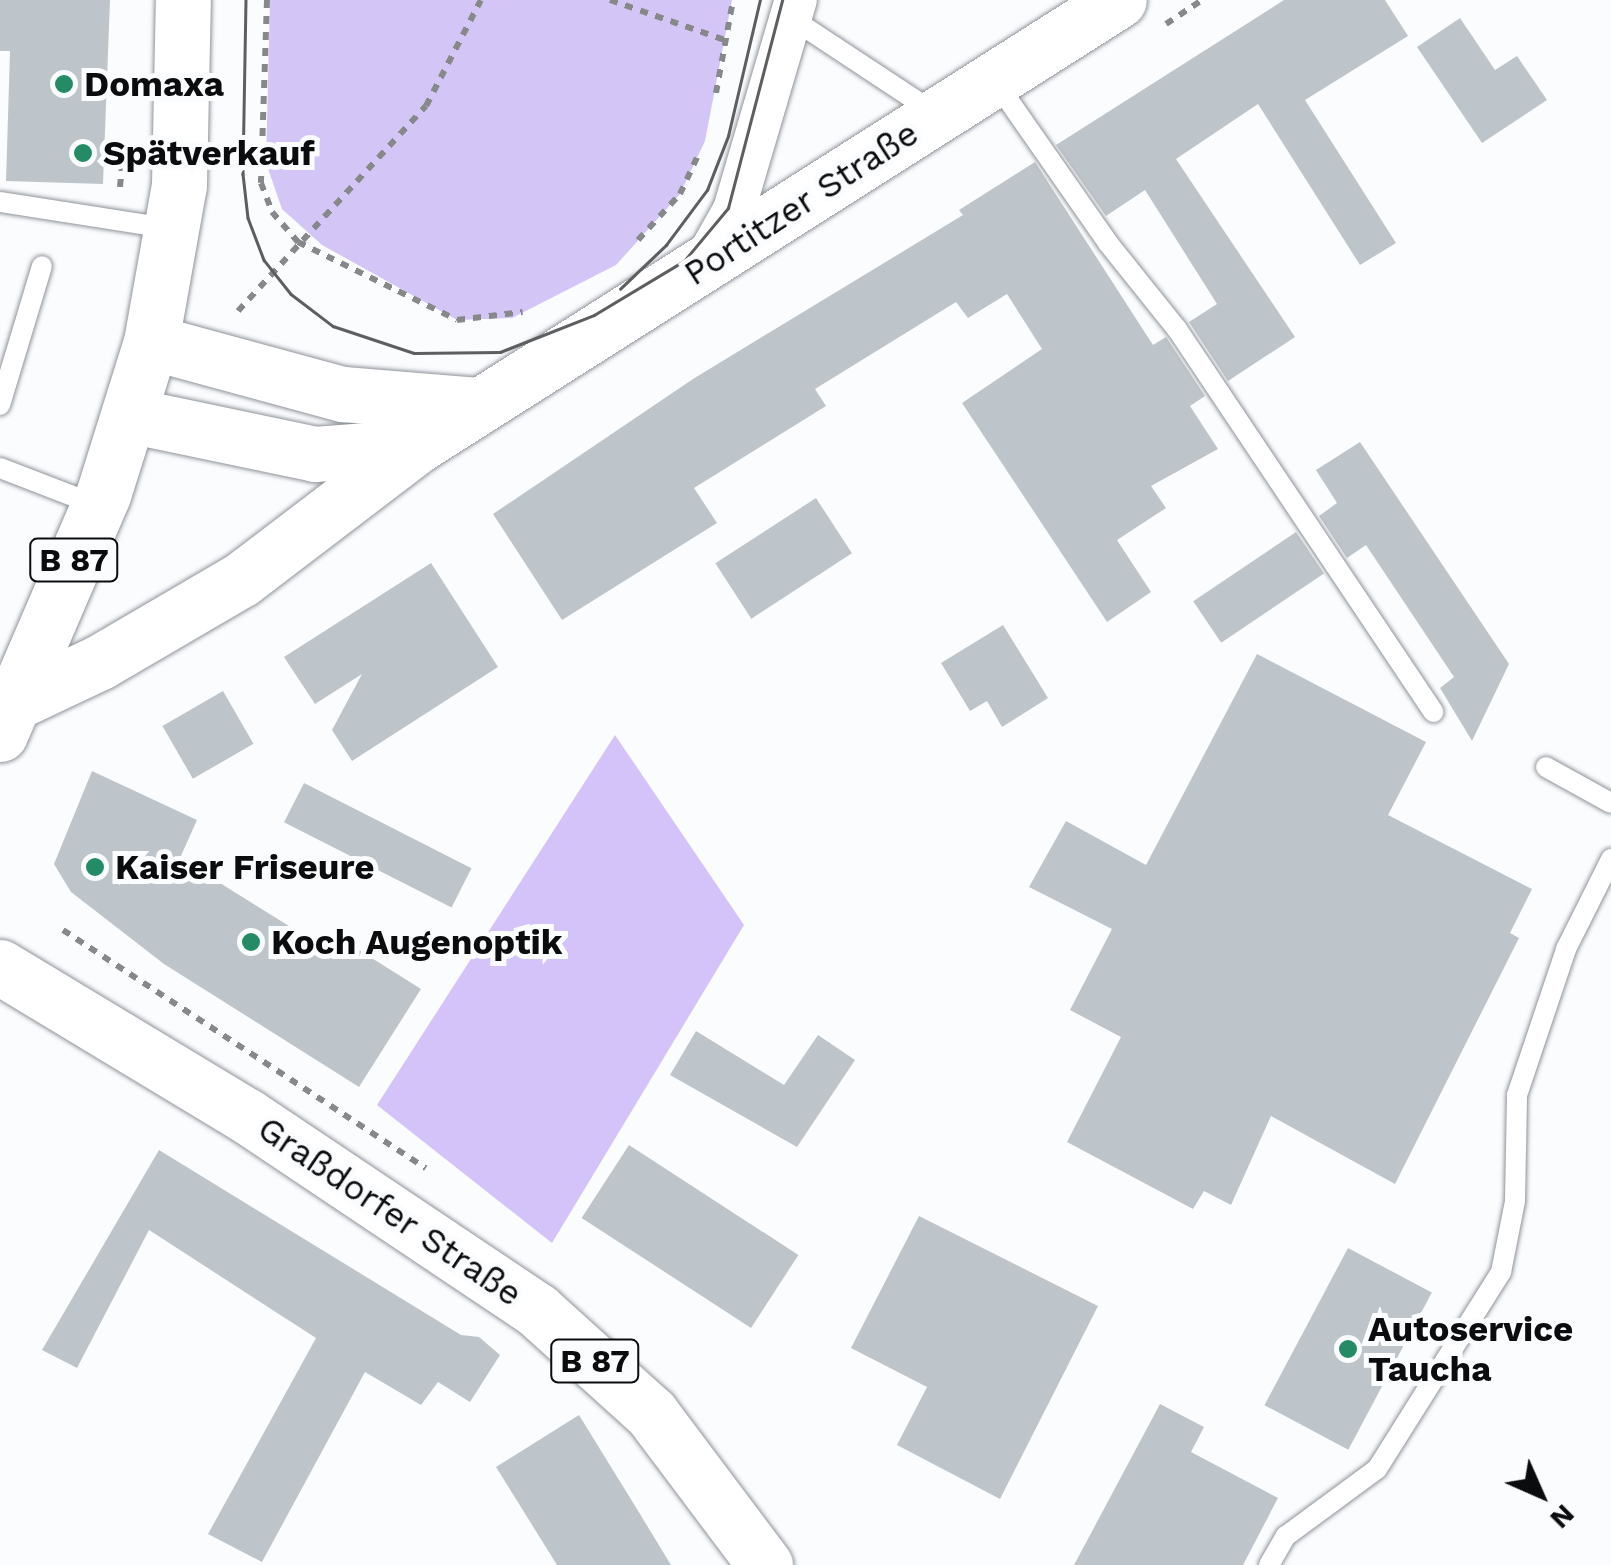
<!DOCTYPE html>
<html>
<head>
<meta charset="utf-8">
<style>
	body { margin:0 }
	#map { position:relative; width:1611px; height:1565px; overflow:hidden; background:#fafcfe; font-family:"Work Sans",sans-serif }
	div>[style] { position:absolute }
	.green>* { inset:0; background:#d3c5f5 }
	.forest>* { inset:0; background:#d4c3f9 }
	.building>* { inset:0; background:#bec5ca; transform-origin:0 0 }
	.path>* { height:6px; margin-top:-3px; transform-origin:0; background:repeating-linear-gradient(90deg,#86888a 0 8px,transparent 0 16px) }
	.roads { filter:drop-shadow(0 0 2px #8f9399) drop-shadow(0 0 2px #8f9399) }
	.lane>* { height:20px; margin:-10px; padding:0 10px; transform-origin:10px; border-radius:10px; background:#fff }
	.street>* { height:42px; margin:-21px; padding:0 21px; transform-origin:21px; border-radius:21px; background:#fff }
	.secondary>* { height:55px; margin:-27.5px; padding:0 27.5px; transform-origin:27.5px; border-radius:27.5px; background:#fff }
	.primary>* { height:55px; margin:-27.5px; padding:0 27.5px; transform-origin:27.5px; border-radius:27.5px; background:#fff }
	.tram>* { height:2.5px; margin:-1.25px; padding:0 1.25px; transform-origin:1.25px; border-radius:1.25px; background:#5c5e60 }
	.dots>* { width:28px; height:28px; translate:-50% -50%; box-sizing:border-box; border:5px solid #fafcfe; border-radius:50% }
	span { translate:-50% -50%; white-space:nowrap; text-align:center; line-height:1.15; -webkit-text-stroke:10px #fafcfe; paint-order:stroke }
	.shield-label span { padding:2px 8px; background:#fafcfe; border:2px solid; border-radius:8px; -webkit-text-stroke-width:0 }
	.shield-label { font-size:32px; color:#0a0c0e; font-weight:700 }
	.poi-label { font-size:35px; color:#0a0c0e; font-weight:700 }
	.left { translate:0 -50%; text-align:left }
	.street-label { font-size:35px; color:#0a0c0e }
	.north { position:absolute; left:1491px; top:1445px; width:100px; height:100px; -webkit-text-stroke:8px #fafcfe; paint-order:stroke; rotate:135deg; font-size:28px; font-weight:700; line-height:40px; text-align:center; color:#0a0c0e }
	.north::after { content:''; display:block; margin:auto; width:35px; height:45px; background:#0a0c0e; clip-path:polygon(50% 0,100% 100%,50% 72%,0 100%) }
</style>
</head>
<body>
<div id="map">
	<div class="green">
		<div style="clip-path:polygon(270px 0,732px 0,705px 141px,680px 194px,616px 265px,512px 318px,457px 320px,322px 245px,282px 209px,266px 163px)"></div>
	</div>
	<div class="forest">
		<div style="clip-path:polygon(615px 735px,744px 925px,552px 1243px,377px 1105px)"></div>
	</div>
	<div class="building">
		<div style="clip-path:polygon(0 0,110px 0,103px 184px,6px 181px,10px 51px,0 51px)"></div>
		<div style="clip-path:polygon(1284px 0,1385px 0,1408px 36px,1305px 100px,1396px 243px,1360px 265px,1258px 104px,1176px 159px,1295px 337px,1228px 381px,1189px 322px,1217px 304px,1145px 190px,1106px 216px,1056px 145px)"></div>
		<div style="clip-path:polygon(1460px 18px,1495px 70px,1517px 56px,1547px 100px,1482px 143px,1417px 47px)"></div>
		<div style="clip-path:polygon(1035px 162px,1153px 345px,1166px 337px,1205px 396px,1190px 406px,1218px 449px,1151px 486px,1166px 508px,1117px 540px,1151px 592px,1107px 622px,962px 403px,1042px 349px,1007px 294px,968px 318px,956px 302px,815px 389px,826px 406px,694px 488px,717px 523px,562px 620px,493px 514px,693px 379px,963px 215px,959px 210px)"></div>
		<div style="clip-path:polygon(1360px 442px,1509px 664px,1472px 741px,1440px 688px,1454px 677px,1366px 545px,1347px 558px,1319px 516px,1337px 503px,1316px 470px)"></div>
		<div style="left:816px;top:498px;width:66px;height:120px;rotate:57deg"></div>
		<div style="left:1296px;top:532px;width:50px;height:124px;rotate:56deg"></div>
		<div style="clip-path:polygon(431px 563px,498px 667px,352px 761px,332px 730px,362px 674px,315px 704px,284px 657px)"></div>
		<div style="clip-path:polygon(1003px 625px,1048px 698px,1002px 727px,987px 701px,970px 711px,941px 663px)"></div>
		<div style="clip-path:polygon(1257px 654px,1426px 742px,1388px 815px,1532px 889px,1510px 933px,1519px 938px,1395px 1184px,1271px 1116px,1231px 1205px,1204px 1191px,1193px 1209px,1067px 1142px,1121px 1037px,1070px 1010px,1112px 929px,1029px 887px,1066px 821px,1146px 865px)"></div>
		<div style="left:223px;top:691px;width:61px;height:70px;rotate:60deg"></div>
		<div style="clip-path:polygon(92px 771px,197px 820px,180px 858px,342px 959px,351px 945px,421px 989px,359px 1087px,164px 964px,71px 892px,54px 864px)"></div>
		<div style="left:304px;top:783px;width:188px;height:44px;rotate:27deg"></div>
		<div style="clip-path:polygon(696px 1031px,784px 1085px,818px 1035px,855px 1060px,797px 1147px,670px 1075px)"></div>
		<div style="left:629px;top:1145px;width:202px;height:87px;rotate:33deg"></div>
		<div style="clip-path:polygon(159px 1150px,461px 1335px,479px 1337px,500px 1355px,470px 1402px,438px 1382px,421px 1405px,365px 1372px,262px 1562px,208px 1534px,316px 1338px,149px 1230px,77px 1368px,42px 1350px)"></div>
		<div style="clip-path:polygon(919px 1216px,1098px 1306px,1000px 1499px,897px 1445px,927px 1387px,851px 1348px)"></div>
		<div style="left:1348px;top:1248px;width:95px;height:178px;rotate:28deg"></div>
		<div style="clip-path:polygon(1160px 1404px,1204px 1427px,1191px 1452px,1278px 1498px,1243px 1565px,1074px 1565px)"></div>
		<div style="clip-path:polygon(579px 1415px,640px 1514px,671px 1565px,557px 1565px,496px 1467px)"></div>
	</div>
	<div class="path">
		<div style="left:267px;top:0;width:183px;rotate:91.9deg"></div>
		<div style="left:261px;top:183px;width:31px;rotate:69deg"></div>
		<div style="left:272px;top:212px;width:40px;rotate:49deg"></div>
		<div style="left:298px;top:242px;width:177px;rotate:26.1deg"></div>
		<div style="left:457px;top:320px;width:66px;rotate:-6.9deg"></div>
		<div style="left:610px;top:0;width:125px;rotate:19.2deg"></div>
		<div style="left:1166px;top:24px;width:43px;rotate:-33.7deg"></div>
		<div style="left:716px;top:93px;width:95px;rotate:-79.6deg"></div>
		<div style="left:120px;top:187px;width:43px;rotate:-84.7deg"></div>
		<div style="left:638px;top:240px;width:62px;rotate:-47.6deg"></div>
		<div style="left:680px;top:194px;width:45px;rotate:-65.1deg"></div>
		<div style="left:238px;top:311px;width:278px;rotate:-47.5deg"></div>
		<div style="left:426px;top:106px;width:119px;rotate:-62.6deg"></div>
		<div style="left:63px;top:930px;width:434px;rotate:33.3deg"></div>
	</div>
	<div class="roads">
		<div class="lane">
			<div style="left:791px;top:18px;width:169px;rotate:33.4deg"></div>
			<div style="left:995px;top:81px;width:198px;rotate:55.1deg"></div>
			<div style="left:1108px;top:243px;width:110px;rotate:51.3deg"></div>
			<div style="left:1177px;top:329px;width:461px;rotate:56.2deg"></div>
			<div style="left:0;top:202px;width:174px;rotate:8.9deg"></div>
			<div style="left:0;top:405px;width:145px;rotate:-73.2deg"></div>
			<div style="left:0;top:468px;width:103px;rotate:21.1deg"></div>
			<div style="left:1546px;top:767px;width:74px;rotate:29deg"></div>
			<div style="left:1269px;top:1565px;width:34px;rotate:-60deg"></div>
			<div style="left:1286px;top:1536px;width:113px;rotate:-36.4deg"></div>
			<div style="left:1377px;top:1469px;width:233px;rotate:-57.8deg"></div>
			<div style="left:1501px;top:1272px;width:72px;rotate:-78.8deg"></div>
			<div style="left:1515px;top:1201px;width:106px;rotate:-88.9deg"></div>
			<div style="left:1517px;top:1095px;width:154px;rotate:-71.4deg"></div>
			<div style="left:1566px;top:949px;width:101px;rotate:-63.4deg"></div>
		</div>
		<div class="street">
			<div style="left:704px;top:263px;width:61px;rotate:-60.5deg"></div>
			<div style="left:734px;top:210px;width:219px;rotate:-73.6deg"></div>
		</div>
		<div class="secondary">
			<div style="left:151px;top:342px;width:199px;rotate:15.2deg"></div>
			<div style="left:343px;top:394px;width:138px;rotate:4.6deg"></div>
			<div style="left:129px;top:415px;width:190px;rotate:11.8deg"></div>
			<div style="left:315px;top:454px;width:101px;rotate:-4.5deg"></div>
			<div style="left:13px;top:703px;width:96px;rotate:-25.2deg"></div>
			<div style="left:100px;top:662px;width:164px;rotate:-30.3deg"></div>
			<div style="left:242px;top:579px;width:221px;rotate:-37.3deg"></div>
			<div style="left:418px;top:445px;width:830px;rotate:-32.41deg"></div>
		</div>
		<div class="primary">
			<div style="left:0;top:734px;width:260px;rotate:-66.7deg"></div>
			<div style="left:103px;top:495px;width:160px;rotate:-72.6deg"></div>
			<div style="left:151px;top:342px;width:159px;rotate:-79.9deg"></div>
			<div style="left:179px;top:185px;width:185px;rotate:-88.8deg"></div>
			<div style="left:0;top:967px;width:288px;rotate:31.1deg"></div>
			<div style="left:247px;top:1116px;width:350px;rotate:33.8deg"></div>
			<div style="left:538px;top:1311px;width:152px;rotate:42.1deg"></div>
			<div style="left:651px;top:1413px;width:190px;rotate:53.1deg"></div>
		</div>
	</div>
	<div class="tram">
		<div style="left:246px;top:0;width:174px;rotate:91deg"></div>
		<div style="left:243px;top:174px;width:44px;rotate:83.5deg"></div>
		<div style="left:248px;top:218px;width:45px;rotate:69.1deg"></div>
		<div style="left:264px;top:260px;width:43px;rotate:51.5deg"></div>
		<div style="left:291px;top:294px;width:53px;rotate:37.3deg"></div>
		<div style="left:333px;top:326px;width:85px;rotate:18.4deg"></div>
		<div style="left:414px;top:353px;width:86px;rotate:-0.7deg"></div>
		<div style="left:500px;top:352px;width:101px;rotate:-21.5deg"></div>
		<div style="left:594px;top:315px;width:105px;rotate:-31deg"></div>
		<div style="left:684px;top:261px;width:69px;rotate:-50.3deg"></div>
		<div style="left:728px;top:208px;width:215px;rotate:-75.4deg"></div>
		<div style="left:620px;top:289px;width:64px;rotate:-43.7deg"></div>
		<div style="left:666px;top:245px;width:69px;rotate:-53.3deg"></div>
		<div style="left:707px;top:190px;width:58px;rotate:-68.7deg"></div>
		<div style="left:728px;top:136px;width:140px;rotate:-76.8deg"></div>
	</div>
	<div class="dots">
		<div style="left:64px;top:84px;background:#258b66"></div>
		<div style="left:83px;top:153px;background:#258b66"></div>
		<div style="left:95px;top:867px;background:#258b66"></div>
		<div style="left:251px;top:942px;background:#258b66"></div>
		<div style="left:1348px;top:1349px;background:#258b66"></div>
	</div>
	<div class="shield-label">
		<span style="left:74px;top:560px">B 87</span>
		<span style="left:595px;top:1361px">B 87</span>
	</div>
	<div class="poi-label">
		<span class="left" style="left:84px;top:84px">Domaxa</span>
		<span class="left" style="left:103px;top:153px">Spätverkauf</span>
		<span class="left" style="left:115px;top:867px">Kaiser Friseure</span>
		<span class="left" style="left:271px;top:942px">Koch Augenoptik</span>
		<span class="left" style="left:1368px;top:1349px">Autoservice<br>Taucha</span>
	</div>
	<div class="street-label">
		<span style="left:801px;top:203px;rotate:-33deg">Portitzer Straße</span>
		<span style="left:390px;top:1211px;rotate:34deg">Graßdorfer Straße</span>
	</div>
	<div class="north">N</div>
</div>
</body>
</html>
